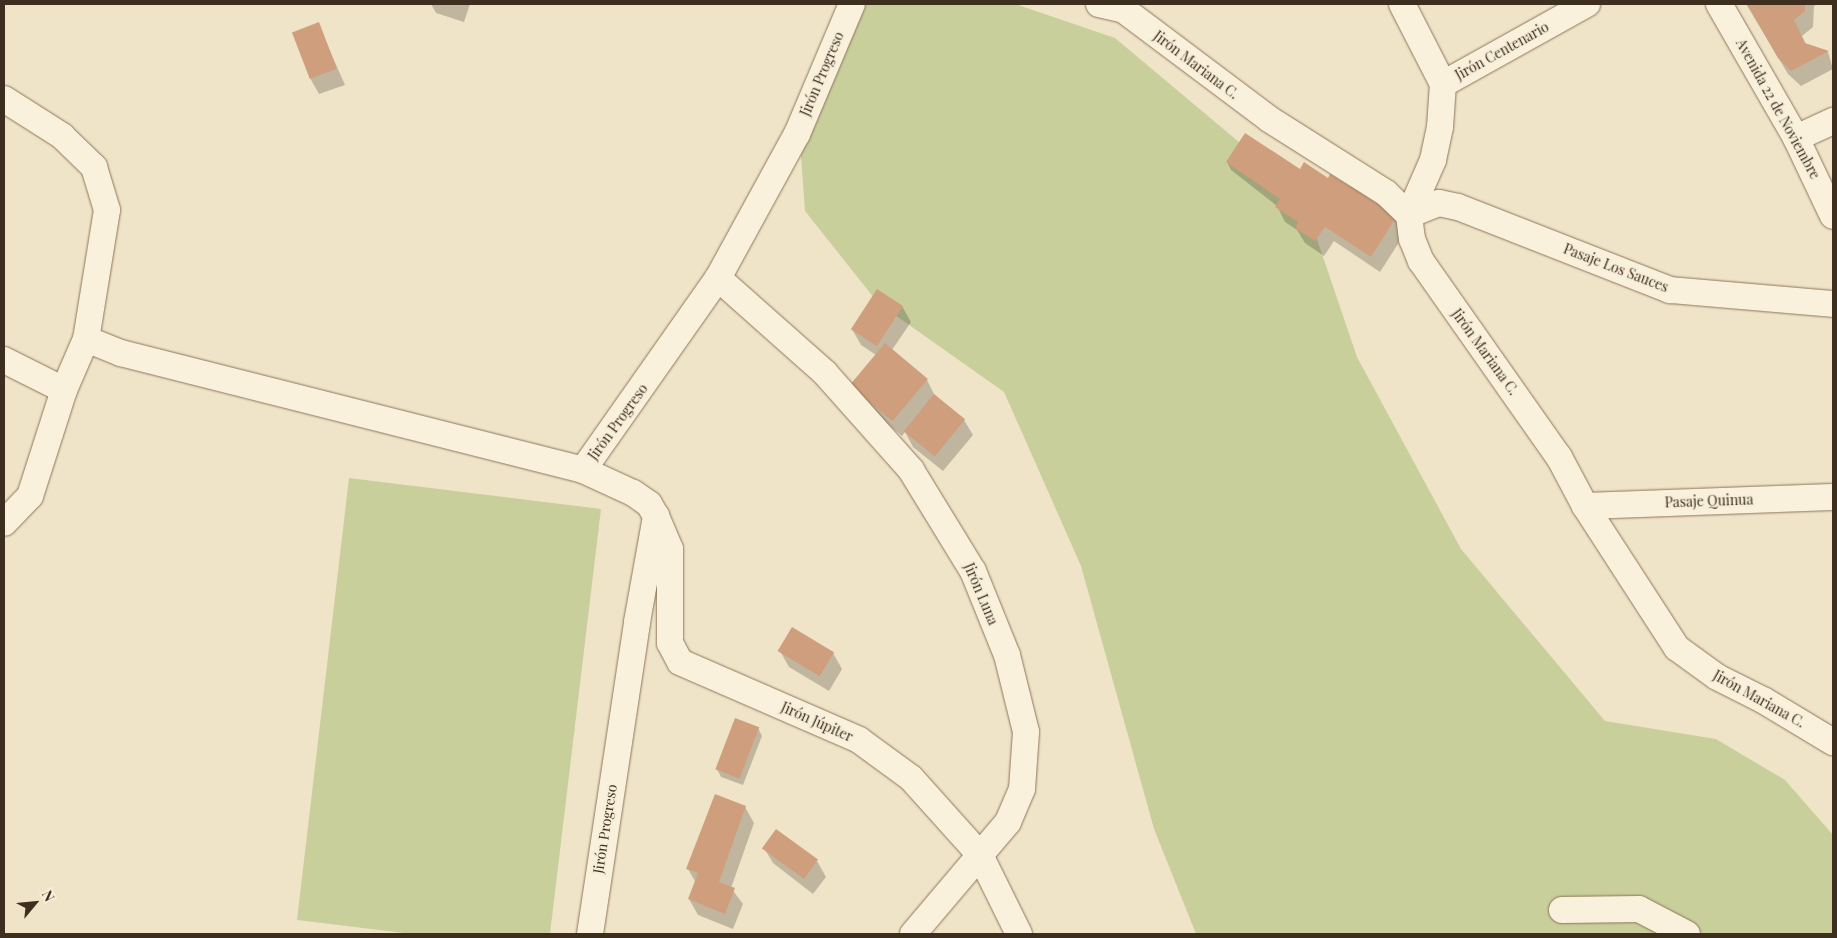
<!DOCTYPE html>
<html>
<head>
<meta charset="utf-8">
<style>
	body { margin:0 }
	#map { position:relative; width:1837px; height:938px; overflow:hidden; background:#f0e4c8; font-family:"Playfair Display",serif }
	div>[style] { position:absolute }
	.green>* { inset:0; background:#c9cf9b }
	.shadow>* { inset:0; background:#0003 }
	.building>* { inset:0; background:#cf9f7d; transform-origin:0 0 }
	.roads { filter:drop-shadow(0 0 1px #8d765c) drop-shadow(0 0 1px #8d765c) }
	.street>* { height:26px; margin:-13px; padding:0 13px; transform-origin:13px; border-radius:13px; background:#faf1dc }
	span { translate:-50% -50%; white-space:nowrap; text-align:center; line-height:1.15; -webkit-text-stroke:4px #f7eed8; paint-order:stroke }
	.street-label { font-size:14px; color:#3d2e20 }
	.frame { position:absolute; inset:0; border:5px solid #3d2e20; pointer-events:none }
	.north { position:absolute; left:10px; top:878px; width:50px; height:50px; -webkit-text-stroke:4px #f7eed8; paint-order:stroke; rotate:62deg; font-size:14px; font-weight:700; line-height:20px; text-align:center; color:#3d2e20 }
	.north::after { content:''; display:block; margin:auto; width:18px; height:22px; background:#3d2e20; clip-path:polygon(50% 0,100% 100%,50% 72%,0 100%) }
</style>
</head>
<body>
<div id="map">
	<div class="green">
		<div style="clip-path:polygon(848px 4px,1015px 4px,1115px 38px,1302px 195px,1357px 357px,1461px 549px,1605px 721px,1716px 739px,1785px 780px,1833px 835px,1833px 934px,1196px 934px,1154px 829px,1081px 566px,1004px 392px,878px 303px,805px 211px,799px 129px)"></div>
		<div style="clip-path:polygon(349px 478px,601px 509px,550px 934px,412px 934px,297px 920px)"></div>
	</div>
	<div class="shadow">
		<div style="clip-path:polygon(431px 4px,470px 4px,464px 22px,436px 13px)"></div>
		<div style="clip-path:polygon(1746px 4px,1818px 4px,1814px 6px,1813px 27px,1802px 36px,1806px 44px,1828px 52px,1833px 69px,1801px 86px,1788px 74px)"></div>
		<div style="clip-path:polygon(318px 24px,345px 85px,319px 94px,310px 78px)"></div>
		<div style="clip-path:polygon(1227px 162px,1300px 171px,1350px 190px,1352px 187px,1396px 217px,1405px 233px,1380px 272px,1334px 241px,1324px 256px,1305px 243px,1297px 230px,1285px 222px,1277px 206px,1231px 170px)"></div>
		<div style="clip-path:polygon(902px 306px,911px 322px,892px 350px,927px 380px,935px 396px,964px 420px,973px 435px,943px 471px,913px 447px,905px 432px,902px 436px,860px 401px,876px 355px,861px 345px,852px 329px)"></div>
		<div style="clip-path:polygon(780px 651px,833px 653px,842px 669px,829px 691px,789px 667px)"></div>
		<div style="clip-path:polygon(758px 728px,762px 736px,743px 785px,721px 777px,717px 769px)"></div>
		<div style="clip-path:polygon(745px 807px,754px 823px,731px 888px,743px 904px,733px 929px,698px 915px,689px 899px,696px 883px,688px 869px)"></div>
		<div style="clip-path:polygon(764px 848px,817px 861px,826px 877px,813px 894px,773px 863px)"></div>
	</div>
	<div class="building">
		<div style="clip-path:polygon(1747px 4px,1805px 4px,1805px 11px,1794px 20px,1805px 43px,1829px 51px,1791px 71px,1778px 58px)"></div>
		<div style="left:319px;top:22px;width:50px;height:29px;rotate:69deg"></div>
		<div style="clip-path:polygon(1245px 133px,1300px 169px,1304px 162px,1328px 178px,1330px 174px,1397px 216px,1371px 257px,1325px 227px,1315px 241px,1295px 228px,1298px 222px,1275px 207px,1280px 199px,1226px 162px)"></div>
		<div style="left:877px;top:289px;width:31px;height:48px;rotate:33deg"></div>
		<div style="left:885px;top:343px;width:56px;height:55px;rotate:40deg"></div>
		<div style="left:934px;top:394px;width:40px;height:48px;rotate:39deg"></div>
		<div style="left:792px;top:627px;width:49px;height:28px;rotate:31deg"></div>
		<div style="left:735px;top:718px;width:26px;height:55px;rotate:21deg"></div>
		<div style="clip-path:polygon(715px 794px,746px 806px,719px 882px,735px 888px,725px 914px,688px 899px,698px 873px,686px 869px)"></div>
		<div style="left:776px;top:829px;width:52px;height:24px;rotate:36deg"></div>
	</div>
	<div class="roads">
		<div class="street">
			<div style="left:1099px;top:4px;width:26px;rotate:13deg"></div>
			<div style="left:1124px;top:10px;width:181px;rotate:36.9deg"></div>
			<div style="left:1269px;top:119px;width:138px;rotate:32.3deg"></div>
			<div style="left:1386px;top:193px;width:32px;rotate:44deg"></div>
			<div style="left:1409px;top:215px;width:24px;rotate:83deg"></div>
			<div style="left:1412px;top:239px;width:24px;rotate:68deg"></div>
			<div style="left:1421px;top:261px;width:240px;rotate:54.9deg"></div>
			<div style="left:1559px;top:457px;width:55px;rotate:62deg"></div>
			<div style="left:1585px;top:506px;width:169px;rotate:57.1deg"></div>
			<div style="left:1677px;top:648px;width:49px;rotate:35.9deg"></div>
			<div style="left:1717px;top:677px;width:51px;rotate:26.6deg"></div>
			<div style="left:1763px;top:700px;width:82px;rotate:31deg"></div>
			<div style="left:1402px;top:4px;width:90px;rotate:62.9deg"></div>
			<div style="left:1443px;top:84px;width:43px;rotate:94deg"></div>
			<div style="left:1440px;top:127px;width:34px;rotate:102deg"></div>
			<div style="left:1433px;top:160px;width:60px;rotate:113.6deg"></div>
			<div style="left:1719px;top:4px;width:155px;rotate:60.1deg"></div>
			<div style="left:1796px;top:138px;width:86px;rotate:64.6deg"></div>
			<div style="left:1443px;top:84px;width:165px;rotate:-29.1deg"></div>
			<div style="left:4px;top:99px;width:69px;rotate:32.5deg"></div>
			<div style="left:62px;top:136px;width:45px;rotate:44.1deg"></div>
			<div style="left:94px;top:167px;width:45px;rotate:73.2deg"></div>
			<div style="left:107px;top:210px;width:131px;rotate:99.2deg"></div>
			<div style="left:86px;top:339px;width:38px;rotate:22deg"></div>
			<div style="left:121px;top:353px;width:477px;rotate:14.2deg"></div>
			<div style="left:1796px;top:138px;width:41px;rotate:-24.7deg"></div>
			<div style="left:1409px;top:215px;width:32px;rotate:-22deg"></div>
			<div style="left:1439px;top:203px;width:19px;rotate:12deg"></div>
			<div style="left:1458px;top:207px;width:228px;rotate:21.4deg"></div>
			<div style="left:1670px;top:290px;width:164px;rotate:4.9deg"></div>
			<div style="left:718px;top:278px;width:143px;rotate:41.6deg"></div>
			<div style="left:825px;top:373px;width:130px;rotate:48.4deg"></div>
			<div style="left:911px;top:470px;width:119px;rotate:58.5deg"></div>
			<div style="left:973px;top:571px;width:91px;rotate:68deg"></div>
			<div style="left:1007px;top:655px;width:79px;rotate:76.1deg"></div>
			<div style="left:1026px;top:732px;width:57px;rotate:94deg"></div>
			<div style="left:1022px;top:789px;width:36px;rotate:113deg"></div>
			<div style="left:1008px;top:822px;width:147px;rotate:130.3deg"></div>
			<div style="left:4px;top:360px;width:67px;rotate:26.6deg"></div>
			<div style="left:64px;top:390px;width:111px;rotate:107.8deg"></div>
			<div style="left:30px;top:496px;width:37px;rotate:134deg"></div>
			<div style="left:64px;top:390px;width:56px;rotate:-66.7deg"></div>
			<div style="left:1585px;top:506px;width:248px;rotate:-2.1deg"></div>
			<div style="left:656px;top:516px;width:36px;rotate:67deg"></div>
			<div style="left:670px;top:549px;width:94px;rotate:90deg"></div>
			<div style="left:670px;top:643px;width:21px;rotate:62deg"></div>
			<div style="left:680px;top:662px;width:195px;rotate:23.5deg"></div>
			<div style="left:859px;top:740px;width:64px;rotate:36.2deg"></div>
			<div style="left:911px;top:778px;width:103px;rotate:48.1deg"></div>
			<div style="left:980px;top:855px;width:88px;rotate:63.7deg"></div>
			<div style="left:1562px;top:910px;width:77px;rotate:-0.7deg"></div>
			<div style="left:1639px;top:909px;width:54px;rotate:27.5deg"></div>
			<div style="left:590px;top:934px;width:316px;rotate:-81.4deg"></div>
			<div style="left:637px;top:622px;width:108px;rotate:-79.8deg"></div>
			<div style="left:656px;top:516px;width:14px;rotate:-120deg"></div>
			<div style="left:649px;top:504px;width:19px;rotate:-145deg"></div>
			<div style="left:633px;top:493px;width:55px;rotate:-155.3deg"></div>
			<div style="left:583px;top:470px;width:235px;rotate:-54.9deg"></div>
			<div style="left:718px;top:278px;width:164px;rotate:-61.3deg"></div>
			<div style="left:797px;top:134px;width:141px;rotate:-67.1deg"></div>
		</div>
	</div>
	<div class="street-label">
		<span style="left:1502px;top:51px;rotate:-29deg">Jirón Centenario</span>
		<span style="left:1196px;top:65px;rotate:37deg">Jirón Mariana C.</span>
		<span style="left:822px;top:74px;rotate:-67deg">Jirón Progreso</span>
		<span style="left:1778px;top:109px;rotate:61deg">Avenida 22 de Noviembre</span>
		<span style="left:1616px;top:268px;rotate:21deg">Pasaje Los Sauces</span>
		<span style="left:1485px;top:352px;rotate:54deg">Jirón Mariana C.</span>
		<span style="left:618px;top:422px;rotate:-54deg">Jirón Progreso</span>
		<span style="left:1709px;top:501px;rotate:-2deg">Pasaje Quinua</span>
		<span style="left:981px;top:594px;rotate:67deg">Jirón Luna</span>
		<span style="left:1759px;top:699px;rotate:29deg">Jirón Mariana C.</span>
		<span style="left:817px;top:722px;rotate:24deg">Jirón Júpiter</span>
		<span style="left:605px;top:829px;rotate:-81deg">Jirón Progreso</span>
	</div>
	<div class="frame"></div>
	<div class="north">N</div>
</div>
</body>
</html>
